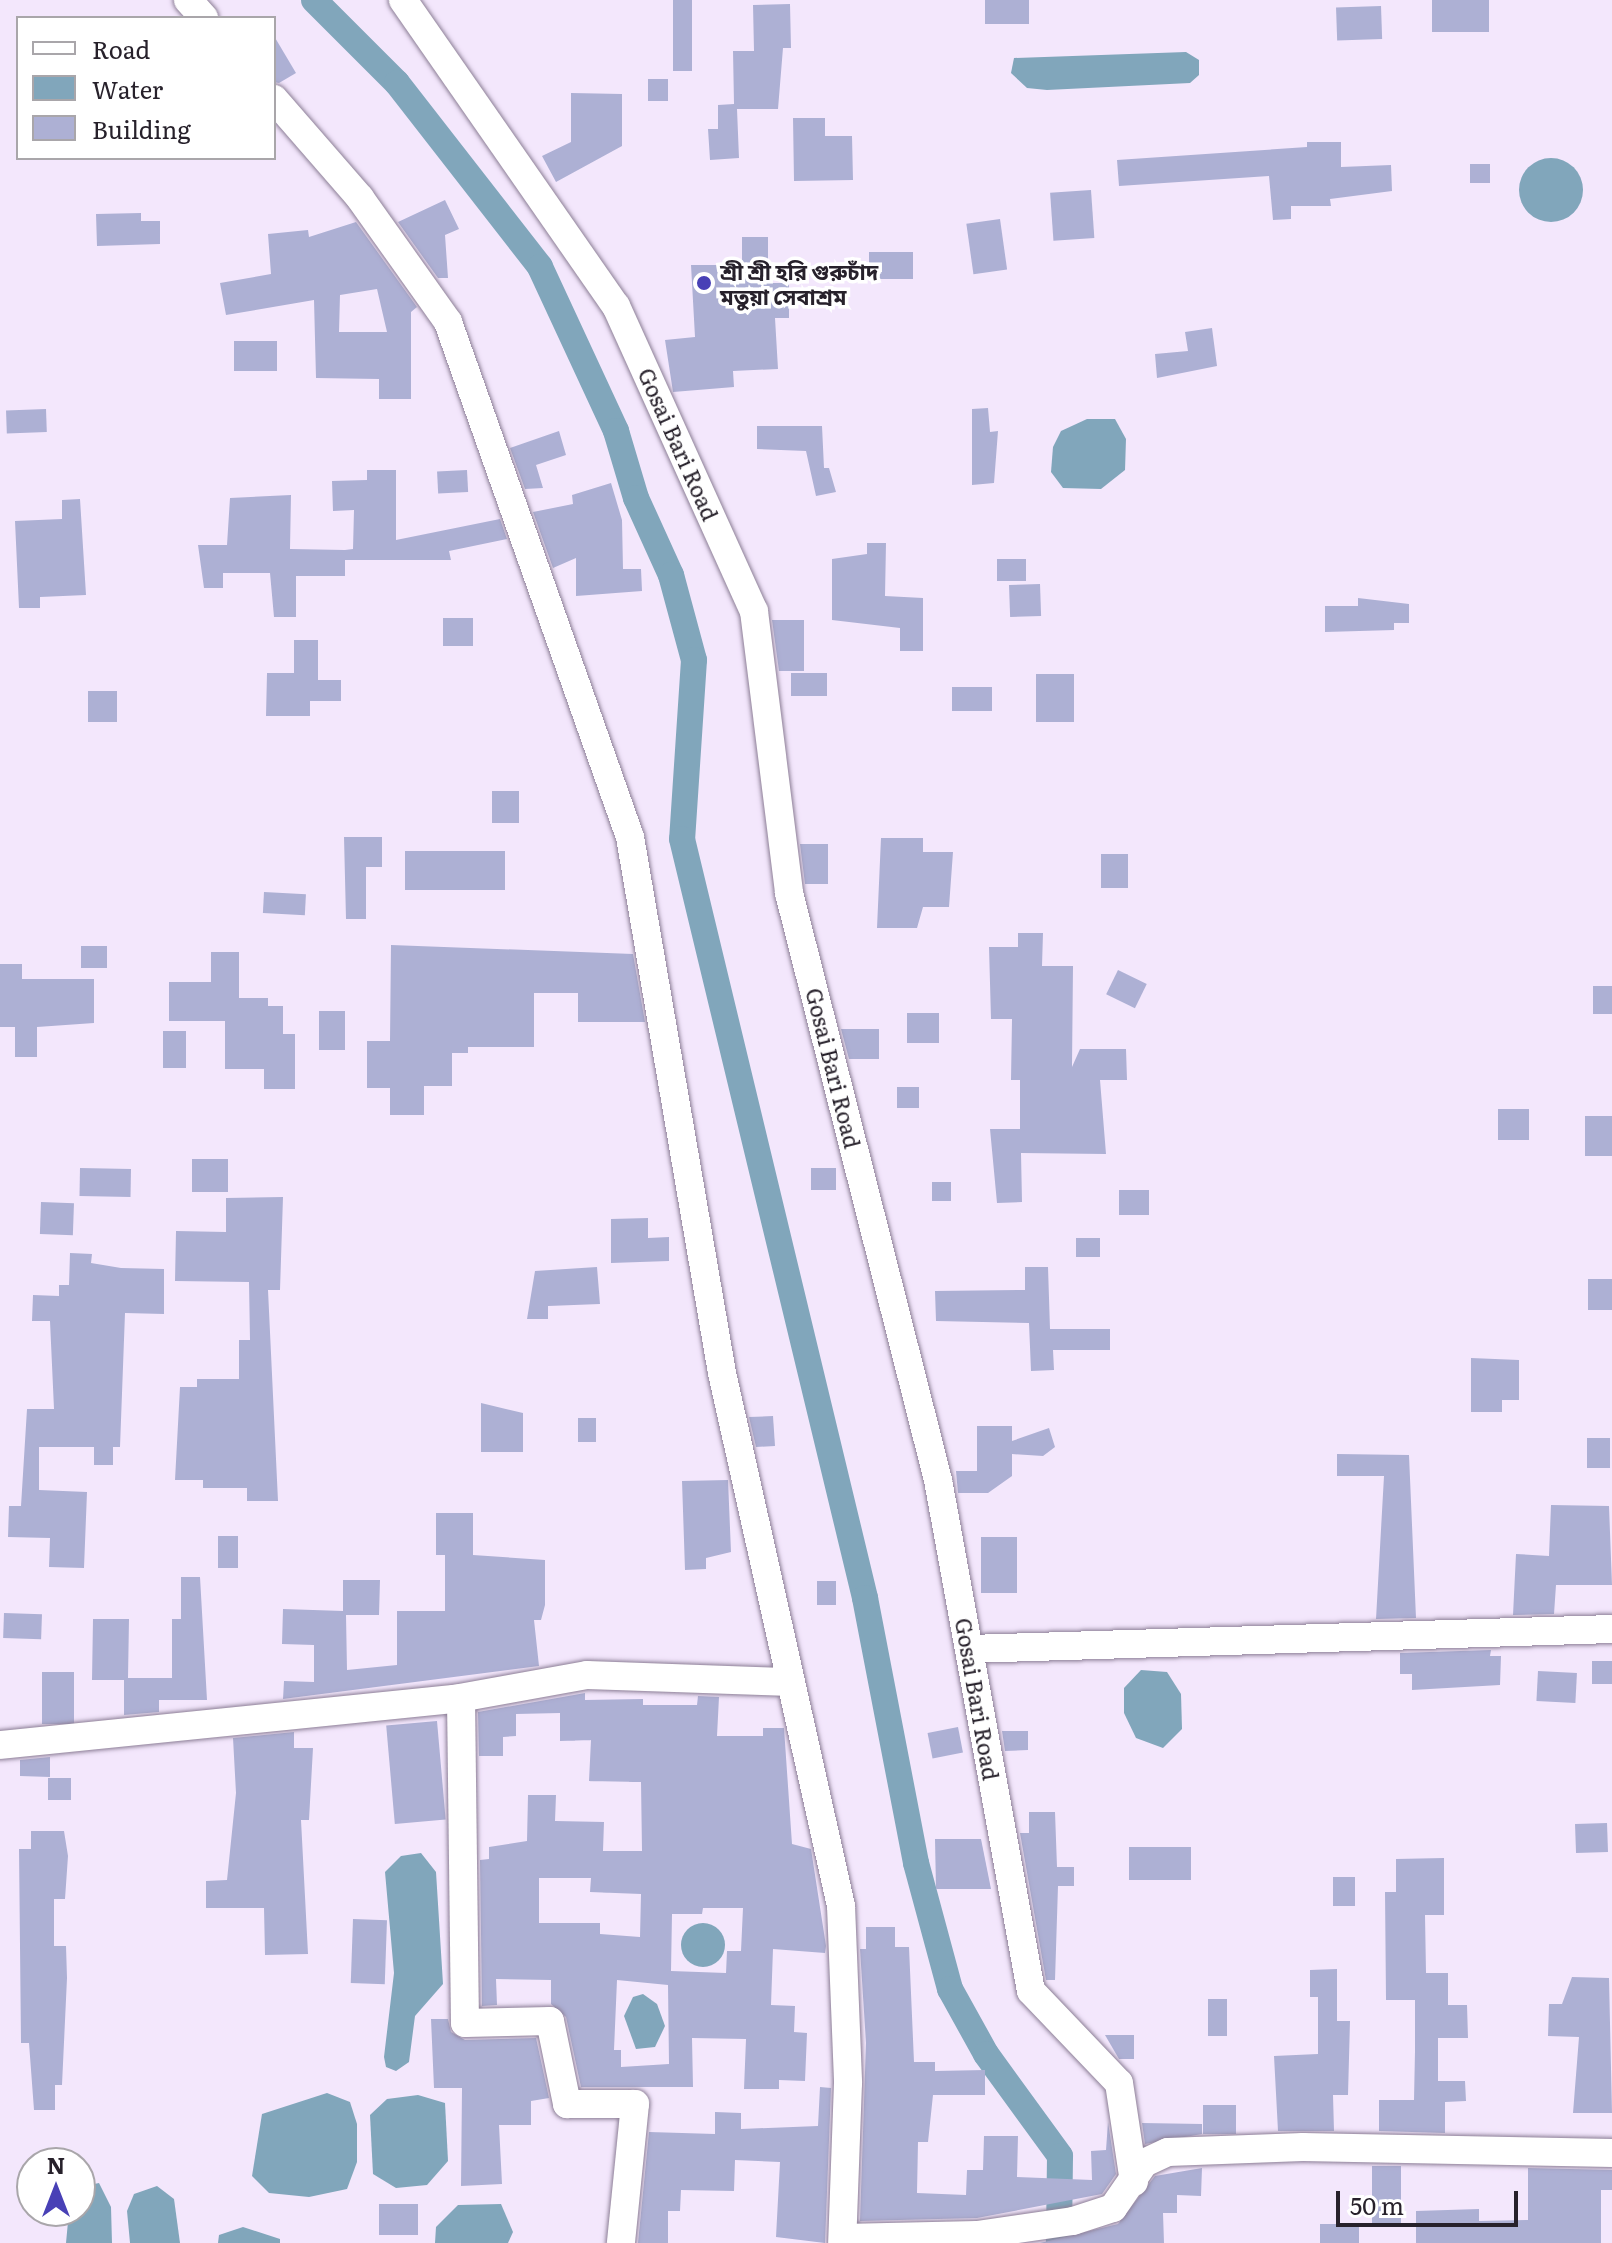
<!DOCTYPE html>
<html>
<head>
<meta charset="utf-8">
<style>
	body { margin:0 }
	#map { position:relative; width:1612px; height:2243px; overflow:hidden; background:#f3e7fc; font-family:Literata,"Noto Sans Bengali",serif }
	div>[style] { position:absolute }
	.water>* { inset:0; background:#81a6bb }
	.round { border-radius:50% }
	.canal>* { height:26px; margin:-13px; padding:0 13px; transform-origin:13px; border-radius:13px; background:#81a6bb }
	.building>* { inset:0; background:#adb0d4; transform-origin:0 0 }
	.roads { filter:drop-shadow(0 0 2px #8c7e96) drop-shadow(0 0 2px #8c7e96) }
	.minor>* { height:28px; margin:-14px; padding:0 14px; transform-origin:14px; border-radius:14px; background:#fff }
	.dots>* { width:22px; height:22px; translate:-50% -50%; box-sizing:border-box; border:4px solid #fff; border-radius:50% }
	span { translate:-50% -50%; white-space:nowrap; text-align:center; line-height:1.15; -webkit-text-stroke:7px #fff; paint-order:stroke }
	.poi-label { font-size:22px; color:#27212b; font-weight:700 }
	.left { translate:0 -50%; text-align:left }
	.street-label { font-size:22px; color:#27212b }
	.legend { position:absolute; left:16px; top:16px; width:260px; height:144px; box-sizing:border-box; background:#fff; border:2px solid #a9a6aa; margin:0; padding:10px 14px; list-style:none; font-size:24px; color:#27212b }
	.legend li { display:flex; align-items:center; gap:16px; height:40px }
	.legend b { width:40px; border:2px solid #a9a6aa }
	.north { position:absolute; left:16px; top:2147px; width:80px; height:80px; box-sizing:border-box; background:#fff; border:2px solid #a9a6aa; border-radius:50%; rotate:0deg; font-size:22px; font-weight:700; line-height:32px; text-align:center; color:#27212b }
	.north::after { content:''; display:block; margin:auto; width:28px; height:36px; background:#4840b6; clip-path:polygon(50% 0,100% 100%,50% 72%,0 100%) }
	.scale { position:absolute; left:1336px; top:2191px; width:182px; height:36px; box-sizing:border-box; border:4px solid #27212b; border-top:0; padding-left:10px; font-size:24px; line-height:28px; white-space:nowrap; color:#27212b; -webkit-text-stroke:6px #fff; paint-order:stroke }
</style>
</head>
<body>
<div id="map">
	<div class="water">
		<div style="clip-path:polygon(1186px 52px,1199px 60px,1199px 75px,1190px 83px,1047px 90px,1027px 88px,1011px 73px,1014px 58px)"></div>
		<div class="round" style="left:1519px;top:158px;width:64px;height:64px"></div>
		<div style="clip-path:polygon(1087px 419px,1115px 419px,1126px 439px,1125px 470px,1101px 489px,1063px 488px,1051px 472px,1053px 447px,1061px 431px)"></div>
		<div style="clip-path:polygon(1141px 1670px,1167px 1672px,1181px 1694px,1182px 1729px,1163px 1748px,1136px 1738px,1124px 1713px,1124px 1688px)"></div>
		<div style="clip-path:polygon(421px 1853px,436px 1872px,443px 1984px,415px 2016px,409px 2062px,396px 2071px,386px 2067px,384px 2057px,394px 1973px,385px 1872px,401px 1856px)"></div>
		<div class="round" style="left:681px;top:1923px;width:44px;height:44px"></div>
		<div style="clip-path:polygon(643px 1994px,657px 2004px,665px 2026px,655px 2047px,636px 2049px,624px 2016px,633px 1997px)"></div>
		<div style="clip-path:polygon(327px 2093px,350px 2102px,357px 2124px,357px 2162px,347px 2189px,309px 2197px,269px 2193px,252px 2176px,262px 2114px)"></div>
		<div style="clip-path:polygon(418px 2095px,445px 2103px,448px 2161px,427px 2185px,396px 2188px,373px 2174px,370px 2115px,387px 2099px)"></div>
		<div style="clip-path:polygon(99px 2183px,111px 2207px,112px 2243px,66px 2243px,69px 2211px,80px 2211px,80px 2187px)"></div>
		<div style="clip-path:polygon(157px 2186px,174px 2199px,180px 2243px,130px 2243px,127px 2211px,134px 2194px)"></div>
		<div style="clip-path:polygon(501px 2204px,513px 2232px,508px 2243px,435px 2243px,436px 2227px,458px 2205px)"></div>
		<div style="clip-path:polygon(243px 2227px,280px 2239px,280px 2243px,218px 2243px,219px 2235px)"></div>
	</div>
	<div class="canal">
		<div style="left:314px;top:0;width:117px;rotate:45deg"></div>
		<div style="left:397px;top:83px;width:233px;rotate:52.1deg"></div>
		<div style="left:540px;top:267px;width:181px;rotate:65.1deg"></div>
		<div style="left:616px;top:431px;width:70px;rotate:73.4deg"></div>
		<div style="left:636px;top:498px;width:85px;rotate:65.6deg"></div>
		<div style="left:671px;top:575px;width:88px;rotate:74.9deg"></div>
		<div style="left:694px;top:660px;width:179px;rotate:93.8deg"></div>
		<div style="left:682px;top:839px;width:781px;rotate:76.44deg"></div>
		<div style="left:865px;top:1598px;width:270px;rotate:79.1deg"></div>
		<div style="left:916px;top:1863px;width:131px;rotate:74.9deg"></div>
		<div style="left:950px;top:1989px;width:74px;rotate:61deg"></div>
		<div style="left:986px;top:2054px;width:126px;rotate:54deg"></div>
		<div style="left:1060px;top:2156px;width:87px;rotate:90.7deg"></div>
	</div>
	<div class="building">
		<div style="left:673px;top:0;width:19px;height:71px"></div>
		<div style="left:985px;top:0;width:44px;height:24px"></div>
		<div style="left:1432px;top:0;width:57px;height:32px"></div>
		<div style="clip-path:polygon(790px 4px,791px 48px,783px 48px,778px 109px,737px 109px,739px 158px,710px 160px,708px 129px,718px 129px,718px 105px,734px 104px,733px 51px,754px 51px,753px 5px)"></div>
		<div style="left:1381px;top:6px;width:33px;height:45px;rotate:88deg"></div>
		<div style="clip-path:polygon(274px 36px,296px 73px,279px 83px,274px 82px)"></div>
		<div style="left:648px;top:79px;width:20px;height:22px"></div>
		<div style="clip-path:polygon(571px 93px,622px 94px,622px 146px,556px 182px,542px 156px,571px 142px)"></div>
		<div style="clip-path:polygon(793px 118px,825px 118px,825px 136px,852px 136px,853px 180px,794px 181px)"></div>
		<div style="clip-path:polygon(1307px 142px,1341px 142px,1341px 167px,1391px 165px,1392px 191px,1330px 199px,1331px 206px,1291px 206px,1291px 219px,1273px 220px,1269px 176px,1119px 186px,1117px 160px,1307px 147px)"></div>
		<div style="left:1490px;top:164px;width:19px;height:20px;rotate:90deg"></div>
		<div style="left:1091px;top:190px;width:48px;height:41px;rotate:86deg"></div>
		<div style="clip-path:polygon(445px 200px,459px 229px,445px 235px,448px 278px,438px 278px,398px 222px)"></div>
		<div style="clip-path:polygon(141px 213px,141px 221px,160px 221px,160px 244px,97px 246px,96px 214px)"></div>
		<div style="left:1000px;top:219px;width:51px;height:34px;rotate:82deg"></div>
		<div style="clip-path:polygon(evenodd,356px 222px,417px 307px,411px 312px,411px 399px,379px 399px,379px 379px,316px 378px,314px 300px,226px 315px,220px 283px,271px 274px,268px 234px,308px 230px,309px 237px,356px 222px,377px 289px,387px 332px,339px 332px,340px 295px,377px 289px)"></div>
		<div style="clip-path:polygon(742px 237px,768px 237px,768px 283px,789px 283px,789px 318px,775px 318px,778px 369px,733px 371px,734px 387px,673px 392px,665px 340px,695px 337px,691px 265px,742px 265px)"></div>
		<div style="left:869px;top:252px;width:44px;height:27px"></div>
		<div style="clip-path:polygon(1212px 328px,1217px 366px,1157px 378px,1155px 354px,1188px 351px,1185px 332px)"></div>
		<div style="left:234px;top:341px;width:43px;height:30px"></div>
		<div style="clip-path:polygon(988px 408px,990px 432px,998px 431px,994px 483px,972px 485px,972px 409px)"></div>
		<div style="left:46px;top:409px;width:23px;height:40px;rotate:88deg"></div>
		<div style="clip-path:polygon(757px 426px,822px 426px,824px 468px,829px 468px,836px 492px,816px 496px,806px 451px,757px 449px)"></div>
		<div style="clip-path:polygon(559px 431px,566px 455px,536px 465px,543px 488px,525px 489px,510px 448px)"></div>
		<div style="clip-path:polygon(367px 470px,396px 470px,396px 540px,500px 519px,507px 539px,449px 551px,451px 560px,345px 560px,345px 576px,296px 576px,296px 617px,274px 617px,270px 573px,223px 573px,223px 588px,204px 588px,198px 545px,227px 545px,230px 498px,291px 495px,290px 549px,345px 550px,353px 549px,354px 510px,333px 511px,332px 481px,367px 480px)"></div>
		<div style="left:467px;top:470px;width:22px;height:30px;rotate:87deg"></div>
		<div style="clip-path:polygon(611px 483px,622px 520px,623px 569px,641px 569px,642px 591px,576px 596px,576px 558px,553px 568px,533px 512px,573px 504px,572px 495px)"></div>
		<div style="clip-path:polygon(80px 499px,86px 595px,40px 597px,40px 608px,19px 608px,15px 521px,62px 519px,62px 500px)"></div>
		<div style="clip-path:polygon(867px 543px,886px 543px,885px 596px,923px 598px,923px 651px,900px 651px,900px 628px,832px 620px,832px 559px,867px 554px)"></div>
		<div style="left:997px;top:559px;width:29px;height:22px"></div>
		<div style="left:1040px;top:584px;width:32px;height:31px;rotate:88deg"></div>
		<div style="clip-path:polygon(1358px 598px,1409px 604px,1409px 623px,1394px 623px,1394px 630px,1325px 632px,1325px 606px,1358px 606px)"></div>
		<div style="left:443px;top:618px;width:30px;height:28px"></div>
		<div style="clip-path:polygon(772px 620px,804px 620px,804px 671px,779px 671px)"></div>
		<div style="clip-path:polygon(294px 640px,318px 640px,318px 680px,341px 680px,341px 701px,310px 701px,310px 716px,266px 716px,267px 673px,294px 673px)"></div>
		<div style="left:791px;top:673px;width:36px;height:23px"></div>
		<div style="left:1036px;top:674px;width:38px;height:48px"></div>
		<div style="left:952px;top:687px;width:40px;height:24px"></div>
		<div style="left:88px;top:691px;width:29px;height:31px"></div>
		<div style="left:492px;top:791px;width:27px;height:32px"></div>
		<div style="clip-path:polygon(344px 837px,382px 837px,382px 867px,366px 867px,366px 919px,346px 919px)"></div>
		<div style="clip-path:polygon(881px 838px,923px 838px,923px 852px,953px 852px,949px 907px,923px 907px,917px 928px,877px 928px)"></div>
		<div style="clip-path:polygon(800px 844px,828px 844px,828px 884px,805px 884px)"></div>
		<div style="left:405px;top:851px;width:100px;height:39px"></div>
		<div style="left:1101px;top:854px;width:27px;height:34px"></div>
		<div style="left:264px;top:892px;width:42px;height:21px;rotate:3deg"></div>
		<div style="clip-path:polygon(1018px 933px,1043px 933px,1042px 966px,1073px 966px,1072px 1067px,1080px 1049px,1126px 1049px,1127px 1080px,1100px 1080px,1106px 1154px,1021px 1153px,1022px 1202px,997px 1203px,990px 1129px,1020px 1129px,1020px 1080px,1011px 1080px,1012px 1019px,991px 1019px,989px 947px,1018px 947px)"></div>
		<div style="clip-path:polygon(391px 945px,633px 954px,645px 1022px,578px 1022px,578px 993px,534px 993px,534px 1047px,468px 1047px,468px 1053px,452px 1053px,452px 1086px,424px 1086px,424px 1115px,390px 1115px,390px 1088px,367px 1088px,367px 1041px,390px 1041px)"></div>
		<div style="left:81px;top:946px;width:26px;height:22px"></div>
		<div style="clip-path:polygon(211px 952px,239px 952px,239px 998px,268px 998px,268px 1006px,283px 1006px,283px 1034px,295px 1034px,295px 1089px,264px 1089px,264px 1069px,225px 1069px,225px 1021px,169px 1021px,169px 982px,211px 982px)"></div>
		<div style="clip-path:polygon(0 964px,22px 964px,22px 979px,94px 979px,94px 1023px,37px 1027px,37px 1057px,15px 1057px,15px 1027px,0 1027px)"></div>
		<div style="left:1118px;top:970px;width:32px;height:27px;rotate:26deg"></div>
		<div style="left:1612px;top:986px;width:28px;height:19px;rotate:90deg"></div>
		<div style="left:319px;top:1011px;width:26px;height:39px"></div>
		<div style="left:907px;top:1013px;width:32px;height:30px"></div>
		<div style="clip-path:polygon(841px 1029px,879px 1029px,879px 1059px,849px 1059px)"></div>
		<div style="left:163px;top:1031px;width:23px;height:37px"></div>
		<div style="left:897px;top:1087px;width:22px;height:21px"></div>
		<div style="left:1529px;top:1109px;width:31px;height:31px;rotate:90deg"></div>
		<div style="left:1585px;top:1116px;width:27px;height:40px"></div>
		<div style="left:192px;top:1159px;width:36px;height:33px"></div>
		<div style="left:80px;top:1168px;width:51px;height:28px;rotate:1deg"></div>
		<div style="left:836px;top:1168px;width:22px;height:25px;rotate:90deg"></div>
		<div style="left:932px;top:1182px;width:19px;height:19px"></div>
		<div style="left:1149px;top:1190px;width:25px;height:30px;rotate:90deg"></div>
		<div style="clip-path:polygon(283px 1197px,280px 1290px,268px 1290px,278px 1501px,247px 1501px,247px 1488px,203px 1488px,203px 1480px,175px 1480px,180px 1387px,197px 1387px,197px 1379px,239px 1379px,239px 1340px,250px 1340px,249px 1282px,175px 1281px,176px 1231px,226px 1232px,226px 1198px)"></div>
		<div style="left:41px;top:1202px;width:33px;height:32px;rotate:2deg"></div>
		<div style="clip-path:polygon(648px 1218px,648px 1238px,669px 1237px,669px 1261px,611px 1263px,611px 1219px)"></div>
		<div style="left:1076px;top:1238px;width:24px;height:19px"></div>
		<div style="clip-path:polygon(70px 1253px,92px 1254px,91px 1263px,121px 1268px,164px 1269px,164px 1314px,125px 1313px,120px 1447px,113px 1447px,113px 1465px,94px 1465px,94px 1447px,39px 1447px,39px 1490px,87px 1492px,84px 1568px,49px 1567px,50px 1538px,8px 1537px,9px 1506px,21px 1506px,27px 1409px,54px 1409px,50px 1321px,32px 1321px,33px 1295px,59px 1296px,59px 1285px,69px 1285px)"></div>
		<div style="clip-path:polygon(597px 1267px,600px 1304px,548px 1306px,548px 1319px,527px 1319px,535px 1271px)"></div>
		<div style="clip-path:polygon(1025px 1267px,1048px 1267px,1050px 1329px,1110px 1329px,1110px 1350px,1053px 1350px,1054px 1370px,1031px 1371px,1029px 1323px,936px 1321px,935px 1291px,1025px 1290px)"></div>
		<div style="left:1588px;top:1279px;width:24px;height:31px"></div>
		<div style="clip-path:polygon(1471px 1358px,1519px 1360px,1519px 1400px,1502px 1400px,1502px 1412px,1471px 1412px)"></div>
		<div style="clip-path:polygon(481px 1403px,523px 1413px,523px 1452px,481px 1452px)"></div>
		<div style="clip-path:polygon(773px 1416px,775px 1446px,756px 1447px,749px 1417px)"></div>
		<div style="left:578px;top:1418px;width:18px;height:24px"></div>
		<div style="clip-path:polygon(977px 1426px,1012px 1426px,1012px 1441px,1049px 1428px,1055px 1447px,1043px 1456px,1012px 1454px,1012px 1476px,988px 1493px,958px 1493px,956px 1471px,977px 1471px)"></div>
		<div style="left:1587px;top:1438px;width:23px;height:30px"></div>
		<div style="clip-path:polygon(1337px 1454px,1409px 1455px,1416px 1618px,1376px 1619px,1384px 1476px,1337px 1476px)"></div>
		<div style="clip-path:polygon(728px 1480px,731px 1552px,706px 1558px,706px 1569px,685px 1570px,682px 1481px)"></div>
		<div style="clip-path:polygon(1551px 1505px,1609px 1506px,1612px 1585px,1556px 1585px,1554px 1614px,1513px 1615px,1516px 1554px,1549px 1556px)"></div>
		<div style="clip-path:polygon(436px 1513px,473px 1513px,473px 1555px,545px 1560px,545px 1605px,541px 1620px,534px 1620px,539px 1666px,283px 1699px,284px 1681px,314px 1682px,314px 1645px,282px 1644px,283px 1609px,343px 1611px,343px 1580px,380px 1580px,379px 1615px,346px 1615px,347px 1670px,397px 1665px,397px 1611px,445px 1611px,445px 1555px,436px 1555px)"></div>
		<div style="left:218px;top:1536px;width:20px;height:32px"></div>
		<div style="left:981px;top:1537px;width:36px;height:56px"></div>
		<div style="clip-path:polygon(181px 1577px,200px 1577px,207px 1700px,159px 1700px,159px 1712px,124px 1715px,124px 1680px,92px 1680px,93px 1619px,129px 1619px,128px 1678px,172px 1678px,172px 1619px,181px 1619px)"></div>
		<div style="left:817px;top:1581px;width:19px;height:24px"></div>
		<div style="left:4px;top:1613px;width:38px;height:25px;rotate:2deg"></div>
		<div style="clip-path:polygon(1491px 1650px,1490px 1656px,1501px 1656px,1500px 1685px,1412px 1690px,1412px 1674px,1400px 1674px,1400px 1653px)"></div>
		<div style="left:1592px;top:1661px;width:20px;height:23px"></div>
		<div style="left:1538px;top:1671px;width:39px;height:30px;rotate:3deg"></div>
		<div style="left:42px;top:1672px;width:32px;height:52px"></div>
		<div style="clip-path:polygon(evenodd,585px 1693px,585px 1700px,643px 1699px,643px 1705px,697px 1705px,698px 1696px,719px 1697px,717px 1736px,763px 1736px,763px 1728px,784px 1728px,792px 1844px,811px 1849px,826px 1946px,825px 1953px,773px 1949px,771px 2005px,795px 2006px,794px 2032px,807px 2033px,805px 2081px,779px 2080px,779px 2089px,744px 2089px,746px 2039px,692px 2038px,693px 2087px,581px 2087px,566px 2017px,551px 2004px,551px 1980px,496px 1979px,497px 2005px,482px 2006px,480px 1860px,489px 1859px,489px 1847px,527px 1841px,528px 1795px,556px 1795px,555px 1821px,604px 1822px,603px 1851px,642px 1851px,641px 1782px,589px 1781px,591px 1740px,560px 1741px,560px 1713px,516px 1714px,516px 1736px,503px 1737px,503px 1756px,479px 1756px,478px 1712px,585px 1693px,539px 1878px,591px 1878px,590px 1892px,641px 1894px,640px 1937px,600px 1934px,600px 1923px,539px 1923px,539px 1878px,585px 1693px,703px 1908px,743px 1908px,741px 1951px,727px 1951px,726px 1973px,671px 1971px,672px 1914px,702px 1914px,703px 1908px,585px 1693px,617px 1980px,668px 1985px,669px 2064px,621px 2067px,621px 2050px,614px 2050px,617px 1980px)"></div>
		<div style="left:437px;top:1721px;width:99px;height:51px;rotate:85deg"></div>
		<div style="left:958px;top:1727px;width:26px;height:31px;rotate:79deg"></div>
		<div style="clip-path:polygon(1002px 1731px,1028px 1731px,1028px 1750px,1005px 1751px)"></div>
		<div style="clip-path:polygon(294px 1732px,294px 1748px,313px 1748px,309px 1820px,301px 1820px,308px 1954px,265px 1955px,264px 1908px,206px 1908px,206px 1881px,227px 1880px,236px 1793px,233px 1738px)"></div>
		<div style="clip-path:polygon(50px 1757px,50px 1777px,20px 1776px,20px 1760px)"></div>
		<div style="left:48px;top:1778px;width:23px;height:22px"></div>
		<div style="clip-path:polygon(1029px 1812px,1055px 1812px,1057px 1867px,1074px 1867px,1074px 1886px,1058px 1886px,1055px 1980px,1046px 1980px,1020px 1833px,1029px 1833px)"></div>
		<div style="left:1607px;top:1823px;width:29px;height:32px;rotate:88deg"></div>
		<div style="clip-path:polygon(31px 1831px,64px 1831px,68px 1856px,65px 1899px,54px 1899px,54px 1946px,66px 1946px,67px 1978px,62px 2085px,55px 2085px,55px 2110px,34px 2110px,29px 2043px,21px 2043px,19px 1849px,31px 1849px)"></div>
		<div style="clip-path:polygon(935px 1839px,981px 1839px,991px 1889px,936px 1889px)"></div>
		<div style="left:1191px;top:1847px;width:33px;height:62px;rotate:90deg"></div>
		<div style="clip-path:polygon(1444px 1858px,1444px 1915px,1425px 1915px,1426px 1973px,1448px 1973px,1448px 2005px,1467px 2005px,1468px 2038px,1438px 2038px,1438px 2081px,1465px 2081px,1466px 2101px,1445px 2102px,1445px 2133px,1379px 2131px,1379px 2100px,1414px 2100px,1415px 2051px,1415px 2000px,1386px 2000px,1385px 1892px,1396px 1892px,1396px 1859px)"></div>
		<div style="left:1333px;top:1877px;width:22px;height:29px"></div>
		<div style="left:353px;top:1919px;width:34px;height:64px;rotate:2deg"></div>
		<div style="clip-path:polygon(866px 1927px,895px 1927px,895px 1947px,909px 1947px,914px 2062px,935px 2062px,935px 2071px,985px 2070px,985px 2095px,933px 2095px,928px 2142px,918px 2142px,917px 2193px,966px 2195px,967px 2170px,983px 2170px,984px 2136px,1018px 2136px,1017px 2177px,1092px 2180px,1091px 2151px,1106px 2150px,1108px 2122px,1116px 2174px,1102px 2194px,977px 2218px,860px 2221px,866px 2043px,860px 1949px,866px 1949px)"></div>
		<div style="clip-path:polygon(1337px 1969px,1337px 2021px,1350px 2021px,1348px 2095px,1333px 2095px,1334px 2131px,1278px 2131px,1274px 2056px,1318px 2054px,1318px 1997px,1310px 1997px,1310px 1970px)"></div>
		<div style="clip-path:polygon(1572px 1977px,1609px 1978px,1612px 2113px,1573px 2113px,1579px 2037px,1548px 2036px,1549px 2004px,1562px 2004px)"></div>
		<div style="left:1208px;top:1999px;width:19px;height:37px"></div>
		<div style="clip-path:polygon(431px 2019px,448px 2019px,451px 2032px,465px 2040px,536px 2038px,549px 2098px,531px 2101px,531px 2125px,499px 2125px,502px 2184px,461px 2186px,462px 2088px,434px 2088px)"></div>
		<div style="clip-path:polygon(1105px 2035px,1134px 2035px,1134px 2059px,1119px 2059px)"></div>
		<div style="clip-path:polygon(820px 2087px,831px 2088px,825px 2243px,776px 2237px,780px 2162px,735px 2160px,734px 2191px,681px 2190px,680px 2211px,668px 2211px,668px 2243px,638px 2243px,649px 2132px,715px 2134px,715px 2112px,741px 2113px,741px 2129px,818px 2126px)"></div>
		<div style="left:1203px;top:2105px;width:33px;height:29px"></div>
		<div style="clip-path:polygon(1142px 2123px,1202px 2124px,1202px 2134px,1145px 2144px)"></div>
		<div style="left:1372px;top:2166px;width:29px;height:59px"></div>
		<div style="clip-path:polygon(1202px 2168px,1201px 2196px,1177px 2195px,1177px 2213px,1163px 2213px,1164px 2243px,1040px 2243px,1118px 2224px,1155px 2176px)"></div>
		<div style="clip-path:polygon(1528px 2168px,1612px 2170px,1612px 2190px,1601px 2190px,1601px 2243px,1416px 2243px,1416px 2211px,1479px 2209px,1479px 2221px,1528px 2220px)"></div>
		<div style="left:379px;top:2204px;width:39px;height:31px"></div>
		<div style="left:1320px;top:2224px;width:39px;height:19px"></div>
	</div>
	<div class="roads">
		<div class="minor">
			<div style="left:188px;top:0;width:24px;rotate:48deg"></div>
			<div style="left:403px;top:0;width:373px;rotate:55.2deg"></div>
			<div style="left:616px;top:306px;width:335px;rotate:65.7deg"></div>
			<div style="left:754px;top:611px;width:284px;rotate:82.9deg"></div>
			<div style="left:789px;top:893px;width:606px;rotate:75.76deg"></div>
			<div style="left:938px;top:1480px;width:519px;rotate:79.69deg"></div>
			<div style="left:1031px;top:1991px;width:127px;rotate:46.3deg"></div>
			<div style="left:1119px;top:2083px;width:100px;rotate:81.4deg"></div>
			<div style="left:274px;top:99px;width:131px;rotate:49deg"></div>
			<div style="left:360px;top:198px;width:152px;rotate:54.6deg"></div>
			<div style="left:448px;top:322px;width:546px;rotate:70.54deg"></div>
			<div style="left:630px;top:837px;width:544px;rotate:80.26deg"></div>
			<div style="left:722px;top:1373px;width:546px;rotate:77.41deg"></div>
			<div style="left:841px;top:1906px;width:177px;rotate:87.7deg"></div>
			<div style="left:848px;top:2083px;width:160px;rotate:92.1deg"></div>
			<div style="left:969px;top:1649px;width:643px;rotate:-1.78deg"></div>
			<div style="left:461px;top:1698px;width:325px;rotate:89.3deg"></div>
			<div style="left:465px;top:2023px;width:85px;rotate:-1.3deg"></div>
			<div style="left:550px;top:2021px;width:85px;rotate:78.4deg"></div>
			<div style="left:567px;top:2104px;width:68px"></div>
			<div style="left:635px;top:2104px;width:140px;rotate:95.8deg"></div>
			<div style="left:0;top:1745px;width:456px;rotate:-5.8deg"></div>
			<div style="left:454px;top:1699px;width:135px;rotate:-10.2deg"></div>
			<div style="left:587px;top:1675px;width:204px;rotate:2deg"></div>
			<div style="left:843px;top:2238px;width:134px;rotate:-1.3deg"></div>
			<div style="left:977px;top:2235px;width:97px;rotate:-8.3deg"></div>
			<div style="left:1073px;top:2221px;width:42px;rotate:-18deg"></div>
			<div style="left:1113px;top:2208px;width:55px;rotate:-55.4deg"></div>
			<div style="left:1144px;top:2163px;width:26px;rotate:-25deg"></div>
			<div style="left:1168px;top:2152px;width:135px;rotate:-2.1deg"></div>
			<div style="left:1303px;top:2147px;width:309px;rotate:1.1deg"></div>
		</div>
	</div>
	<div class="dots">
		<div style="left:704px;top:283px;background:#4840b6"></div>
	</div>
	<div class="poi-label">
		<span class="left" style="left:720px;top:283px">শ্রী শ্রী হরি গুরুচাঁদ<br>মতুয়া সেবাশ্রম</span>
	</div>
	<div class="street-label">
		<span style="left:679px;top:444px;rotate:66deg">Gosai Bari Road</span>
		<span style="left:834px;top:1068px;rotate:76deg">Gosai Bari Road</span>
		<span style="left:978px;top:1699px;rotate:80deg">Gosai Bari Road</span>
	</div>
	<ul class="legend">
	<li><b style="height:10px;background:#fff"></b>Road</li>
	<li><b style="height:22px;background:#81a6bb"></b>Water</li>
	<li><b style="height:22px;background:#adb0d4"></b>Building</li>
	</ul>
	<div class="north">N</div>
	<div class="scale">50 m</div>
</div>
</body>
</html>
